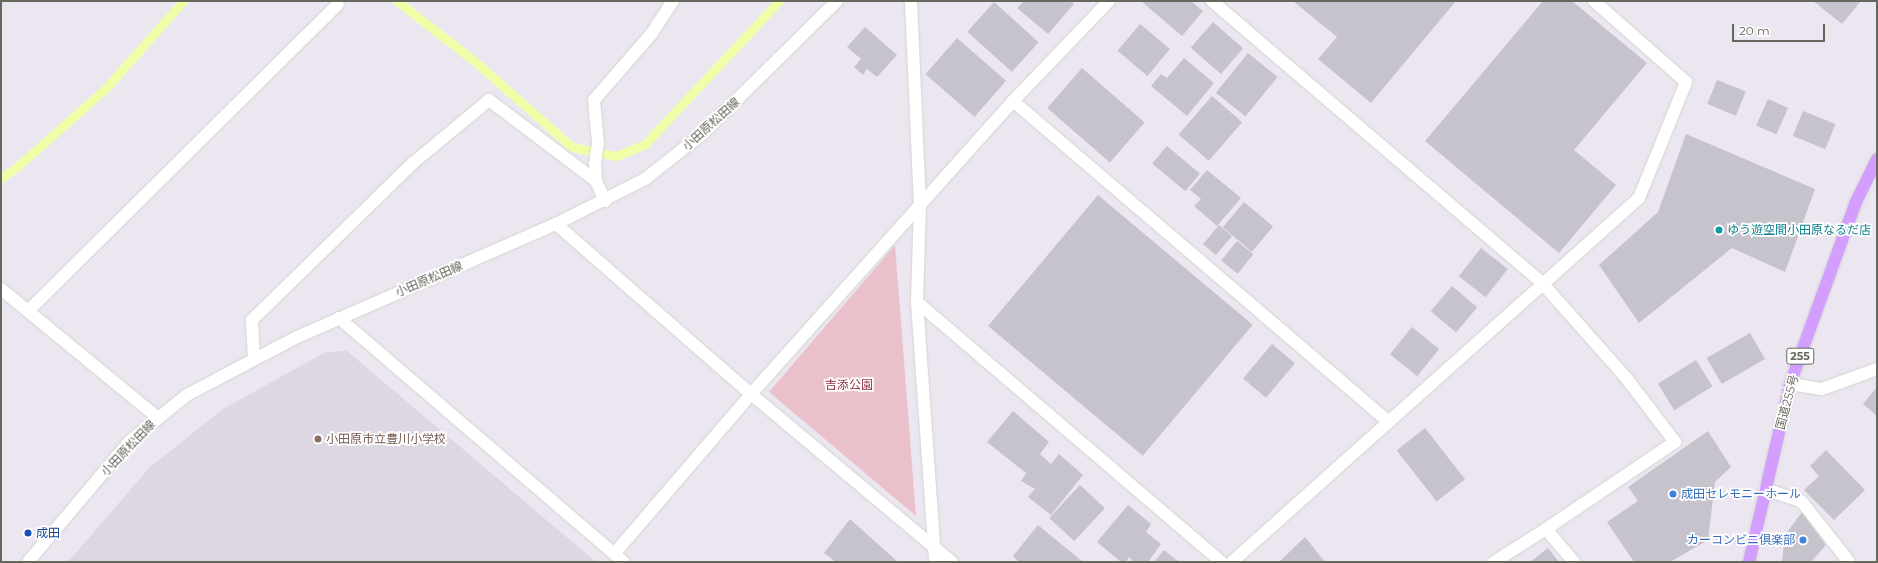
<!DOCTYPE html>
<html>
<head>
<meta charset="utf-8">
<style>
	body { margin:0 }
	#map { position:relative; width:1878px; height:563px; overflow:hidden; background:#ece6f1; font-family:Montserrat,"Noto Sans JP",sans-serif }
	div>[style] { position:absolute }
	.education>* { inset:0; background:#ddd7e3 }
	.green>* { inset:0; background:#eac1cb }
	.stream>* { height:9px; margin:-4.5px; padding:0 4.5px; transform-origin:4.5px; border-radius:4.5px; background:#eeffa8 }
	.building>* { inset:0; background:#c6c3cc; transform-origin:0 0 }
	.roads { filter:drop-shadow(0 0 1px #d2d6cf) drop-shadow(0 0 1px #d2d6cf) }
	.service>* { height:12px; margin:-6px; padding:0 6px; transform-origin:6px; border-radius:6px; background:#fff }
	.minor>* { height:12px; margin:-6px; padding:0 6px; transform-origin:6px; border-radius:6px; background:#fff }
	.secondary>* { height:12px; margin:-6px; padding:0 6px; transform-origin:6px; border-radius:6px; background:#fff }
	.trunk>* { height:12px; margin:-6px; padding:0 6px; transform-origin:6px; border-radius:6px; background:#d39eff }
	.dots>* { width:11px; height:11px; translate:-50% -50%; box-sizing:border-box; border:2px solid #fff; border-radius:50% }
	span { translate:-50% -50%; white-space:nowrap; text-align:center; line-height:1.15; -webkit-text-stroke:3.5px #fff; paint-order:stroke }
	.shield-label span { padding:1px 3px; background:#fff; border:1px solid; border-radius:3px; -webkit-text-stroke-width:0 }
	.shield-label { font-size:11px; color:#64685d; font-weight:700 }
	.street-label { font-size:12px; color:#64685d }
	.culture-label { font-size:12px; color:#0d838f }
	.left { translate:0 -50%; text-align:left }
	.park-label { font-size:12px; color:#923244 }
	.education-label { font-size:12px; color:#785e54 }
	.shop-label { font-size:12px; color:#366cbe }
	.right { translate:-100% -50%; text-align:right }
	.transit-label { font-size:12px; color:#164399 }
	.frame { position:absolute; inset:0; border:2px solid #64685d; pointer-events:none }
	.scale { position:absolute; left:1732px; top:24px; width:93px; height:18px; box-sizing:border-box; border:2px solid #64685d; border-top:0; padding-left:5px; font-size:12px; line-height:14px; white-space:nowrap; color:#64685d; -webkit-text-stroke:3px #fff; paint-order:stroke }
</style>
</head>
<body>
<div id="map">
	<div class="education">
		<div style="clip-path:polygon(347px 351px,596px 562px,68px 562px,149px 468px,223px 409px,326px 352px)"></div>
	</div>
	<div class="green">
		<div style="clip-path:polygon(895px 245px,916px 516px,769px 392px)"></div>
	</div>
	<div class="stream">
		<div style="left:397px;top:1px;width:96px;rotate:37.8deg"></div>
		<div style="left:473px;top:60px;width:132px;rotate:41.3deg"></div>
		<div style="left:572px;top:147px;width:45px;rotate:11.6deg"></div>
		<div style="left:616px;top:156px;width:31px;rotate:-22deg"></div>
		<div style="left:645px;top:144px;width:196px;rotate:-46.9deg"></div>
		<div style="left:1px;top:178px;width:21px;rotate:-35deg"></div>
		<div style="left:18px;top:166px;width:119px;rotate:-41.6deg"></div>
		<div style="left:107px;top:87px;width:115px;rotate:-48.5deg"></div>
	</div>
	<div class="building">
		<div style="clip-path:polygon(1024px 1px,1070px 1px,1074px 4px,1048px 34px,1017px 8px)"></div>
		<div style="clip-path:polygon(1141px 1px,1191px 1px,1203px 11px,1182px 36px)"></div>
		<div style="clip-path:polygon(1293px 1px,1456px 1px,1371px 103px,1318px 59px,1337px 37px)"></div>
		<div style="clip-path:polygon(1543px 1px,1572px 1px,1647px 63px,1574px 150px,1616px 185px,1559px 253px,1425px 141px)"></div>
		<div style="clip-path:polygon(1813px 1px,1861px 1px,1842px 24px)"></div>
		<div style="left:994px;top:2px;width:60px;height:40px;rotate:42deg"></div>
		<div style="left:1213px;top:22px;width:40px;height:34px;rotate:41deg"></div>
		<div style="left:1140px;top:24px;width:39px;height:35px;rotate:40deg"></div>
		<div style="clip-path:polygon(865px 27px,897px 55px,877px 77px,867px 69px,863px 75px,854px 67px,861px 59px,847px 47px)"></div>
		<div style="left:957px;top:38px;width:65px;height:48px;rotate:41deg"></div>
		<div style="left:1248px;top:53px;width:38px;height:51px;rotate:39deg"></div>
		<div style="clip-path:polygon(1184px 58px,1214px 83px,1187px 116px,1151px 86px,1161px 74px,1167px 78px)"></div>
		<div style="left:1082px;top:68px;width:83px;height:53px;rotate:41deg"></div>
		<div style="left:1717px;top:80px;width:31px;height:26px;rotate:22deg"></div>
		<div style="left:1212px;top:96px;width:40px;height:51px;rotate:41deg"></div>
		<div style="left:1768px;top:99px;width:22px;height:29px;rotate:24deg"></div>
		<div style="left:1803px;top:111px;width:35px;height:27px;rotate:22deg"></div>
		<div style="clip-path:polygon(1686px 134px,1815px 189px,1785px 272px,1732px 248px,1639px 323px,1599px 265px,1658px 212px)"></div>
		<div style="left:1167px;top:146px;width:43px;height:23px;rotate:40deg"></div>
		<div style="clip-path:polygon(1207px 170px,1241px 198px,1217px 226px,1194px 206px,1201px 199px,1190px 190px)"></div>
		<div style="left:1098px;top:195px;width:202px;height:171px;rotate:40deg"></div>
		<div style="left:1244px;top:202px;width:38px;height:33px;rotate:40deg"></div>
		<div style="left:1219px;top:225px;width:17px;height:25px;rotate:40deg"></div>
		<div style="left:1237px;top:241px;width:21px;height:25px;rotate:39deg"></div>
		<div style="left:1481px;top:248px;width:34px;height:36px;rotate:38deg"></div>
		<div style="left:1452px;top:286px;width:33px;height:33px;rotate:40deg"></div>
		<div style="left:1412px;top:327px;width:35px;height:35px;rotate:39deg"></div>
		<div style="left:1750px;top:333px;width:30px;height:50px;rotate:60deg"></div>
		<div style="left:1272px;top:344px;width:30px;height:45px;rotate:40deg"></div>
		<div style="left:1696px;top:360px;width:31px;height:45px;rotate:58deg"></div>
		<div style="clip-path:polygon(1877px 387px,1877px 416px,1863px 404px)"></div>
		<div style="clip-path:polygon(1013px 411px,1049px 442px,1040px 454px,1051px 464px,1059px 454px,1083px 475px,1051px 515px,1028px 497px,1035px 489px,1021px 481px,1033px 463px,1026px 473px,987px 442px)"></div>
		<div style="left:1425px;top:428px;width:65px;height:36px;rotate:52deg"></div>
		<div style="clip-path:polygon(1708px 431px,1731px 467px,1715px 482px,1708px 540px,1670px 562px,1634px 562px,1607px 522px,1638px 501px,1628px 487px)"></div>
		<div style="clip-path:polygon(1826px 450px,1865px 490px,1834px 520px,1804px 490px,1819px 476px,1810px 466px)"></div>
		<div style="left:1080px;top:485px;width:34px;height:45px;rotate:43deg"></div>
		<div style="clip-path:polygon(1128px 505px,1151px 524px,1146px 532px,1161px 544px,1148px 562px,1134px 562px,1129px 557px,1126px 562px,1121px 562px,1097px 542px)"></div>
		<div style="clip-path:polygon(1802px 512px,1826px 545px,1811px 562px,1782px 562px,1785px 535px)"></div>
		<div style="clip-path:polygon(850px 519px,898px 562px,836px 562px,824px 553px)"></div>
		<div style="clip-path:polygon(1038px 525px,1083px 562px,1019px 562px,1013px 556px)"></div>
		<div style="clip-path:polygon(1305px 537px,1325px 562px,1279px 562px)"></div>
		<div style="clip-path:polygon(1548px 548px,1559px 562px,1530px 562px)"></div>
		<div style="clip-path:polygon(1164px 550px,1179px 562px,1154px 562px)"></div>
	</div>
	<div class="roads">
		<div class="service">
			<div style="left:605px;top:201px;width:22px;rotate:-114deg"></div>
			<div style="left:596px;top:181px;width:17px;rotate:-93deg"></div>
			<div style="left:595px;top:164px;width:21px;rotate:-82deg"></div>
			<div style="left:598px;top:143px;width:43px;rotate:-95.3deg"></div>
			<div style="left:594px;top:100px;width:89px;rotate:-49.1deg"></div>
			<div style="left:652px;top:33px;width:38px;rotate:-57deg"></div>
			<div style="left:28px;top:311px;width:436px;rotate:-44.7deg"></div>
			<div style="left:254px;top:359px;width:39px;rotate:-93deg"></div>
			<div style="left:252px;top:320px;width:225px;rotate:-44.3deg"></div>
			<div style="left:413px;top:163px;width:99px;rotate:-39.7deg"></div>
			<div style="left:489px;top:100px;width:134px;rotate:37.1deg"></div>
			<div style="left:1765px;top:489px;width:39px;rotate:19deg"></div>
			<div style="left:1802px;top:502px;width:76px;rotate:51.9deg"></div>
			<div style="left:1546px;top:529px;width:156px;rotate:-34deg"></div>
			<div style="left:1675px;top:442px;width:79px;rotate:-127.3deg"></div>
		</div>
		<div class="minor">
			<div style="left:911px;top:1px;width:204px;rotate:87.5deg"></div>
			<div style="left:920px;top:205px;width:97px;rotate:91.8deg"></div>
			<div style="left:917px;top:302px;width:261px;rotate:86deg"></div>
			<div style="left:1212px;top:1px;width:435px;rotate:40.5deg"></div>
			<div style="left:1543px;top:284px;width:127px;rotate:48.5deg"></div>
			<div style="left:1013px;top:101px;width:494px;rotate:40.5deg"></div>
			<div style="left:556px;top:224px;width:259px;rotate:41.1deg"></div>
			<div style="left:751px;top:394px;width:262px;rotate:39.9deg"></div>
			<div style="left:1px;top:289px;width:202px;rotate:39.4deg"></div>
			<div style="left:917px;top:302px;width:400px;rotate:40.5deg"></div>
			<div style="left:339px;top:318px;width:375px;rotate:40.6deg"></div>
			<div style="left:1790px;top:384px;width:32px;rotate:9deg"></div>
			<div style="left:1822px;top:389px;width:59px;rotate:-20deg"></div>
			<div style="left:614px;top:554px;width:211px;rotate:-49.4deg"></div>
			<div style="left:751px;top:394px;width:254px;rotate:-48.2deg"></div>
			<div style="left:920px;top:205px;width:140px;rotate:-48.2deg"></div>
			<div style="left:1013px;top:101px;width:139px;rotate:-46.2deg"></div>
			<div style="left:1232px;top:562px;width:546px;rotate:-41.81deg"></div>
			<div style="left:1639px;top:198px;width:125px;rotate:-67.9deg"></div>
			<div style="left:1686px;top:82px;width:123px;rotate:-138.6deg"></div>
			<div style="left:1494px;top:562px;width:62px;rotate:-32.4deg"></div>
			<div style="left:1546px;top:529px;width:43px;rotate:49.7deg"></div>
		</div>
		<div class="secondary">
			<div style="left:28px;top:562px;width:158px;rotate:-49.9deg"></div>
			<div style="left:130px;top:441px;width:73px;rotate:-38.9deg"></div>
			<div style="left:187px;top:395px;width:124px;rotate:-27.8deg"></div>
			<div style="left:297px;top:337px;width:283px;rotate:-23.6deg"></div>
			<div style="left:556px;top:224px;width:100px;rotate:-26.8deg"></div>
			<div style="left:645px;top:179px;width:71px;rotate:-38.2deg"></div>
			<div style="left:701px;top:135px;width:191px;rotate:-44.6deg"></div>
		</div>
		<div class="trunk">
			<div style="left:1749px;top:562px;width:183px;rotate:-77deg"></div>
			<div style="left:1790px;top:384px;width:191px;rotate:-70.1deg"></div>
			<div style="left:1855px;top:204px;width:50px;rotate:-63.9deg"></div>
		</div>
	</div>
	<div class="dots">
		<div style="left:1719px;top:230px;background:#0f9aa8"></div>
		<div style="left:318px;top:439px;background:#8d6e63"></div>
		<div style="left:1673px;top:494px;background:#3f7fe0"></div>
		<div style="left:28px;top:533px;background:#1a4fb4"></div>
		<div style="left:1803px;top:540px;background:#3f7fe0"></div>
	</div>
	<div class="shield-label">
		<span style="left:1800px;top:356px">255</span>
	</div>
	<div class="street-label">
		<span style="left:711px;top:124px;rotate:-42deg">小田原松田線</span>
		<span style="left:429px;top:279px;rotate:-23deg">小田原松田線</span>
		<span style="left:1787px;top:402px;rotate:-75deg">国道255号</span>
		<span style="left:128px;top:448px;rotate:-46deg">小田原松田線</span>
	</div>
	<div class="culture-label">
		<span class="left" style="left:1727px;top:230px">ゆう遊空間小田原なるだ店</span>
	</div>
	<div class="park-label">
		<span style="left:849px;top:385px">吉添公園</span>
	</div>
	<div class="education-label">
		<span class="left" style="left:326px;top:439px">小田原市立豊川小学校</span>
	</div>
	<div class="shop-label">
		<span class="left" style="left:1681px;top:494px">成田セレモニーホール</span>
		<span class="right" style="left:1795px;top:540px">カーコンビニ倶楽部</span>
	</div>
	<div class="transit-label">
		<span class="left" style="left:36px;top:533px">成田</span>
	</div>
	<div class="frame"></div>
	<div class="scale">20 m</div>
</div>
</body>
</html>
